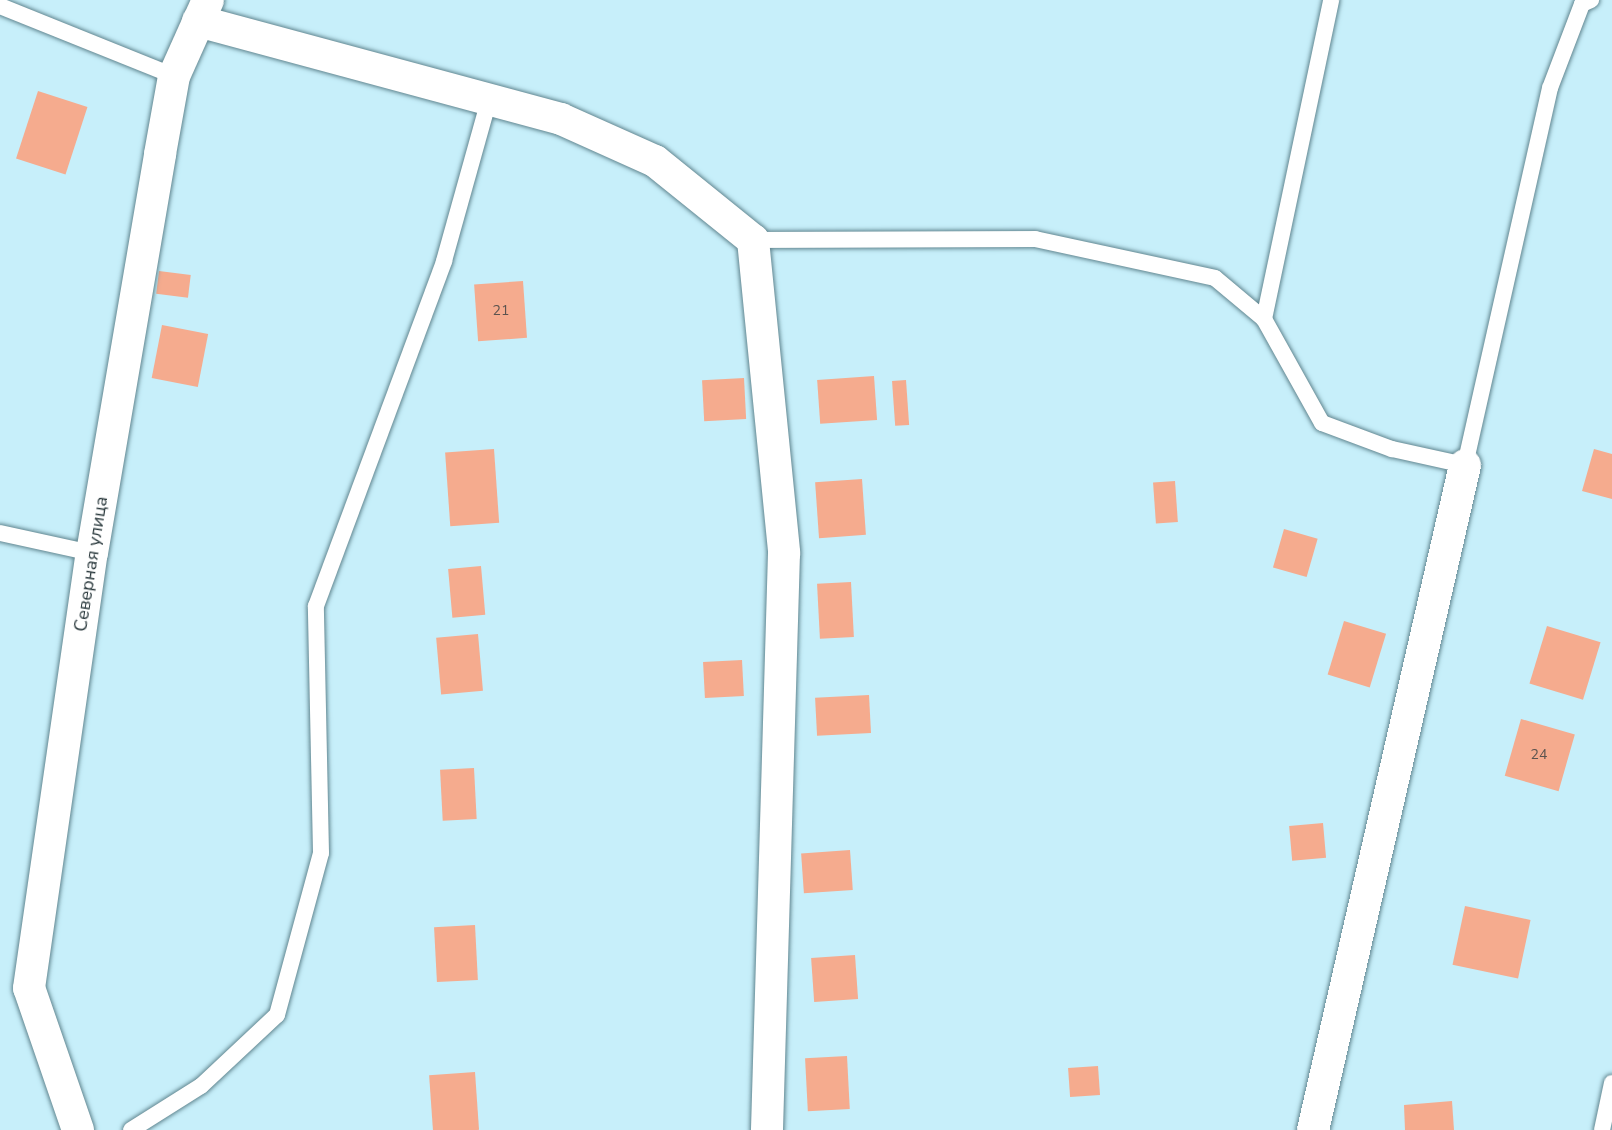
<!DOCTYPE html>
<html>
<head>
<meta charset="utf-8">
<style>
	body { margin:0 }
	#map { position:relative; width:1612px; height:1130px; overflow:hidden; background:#c7effa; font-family:"Nunito Sans",sans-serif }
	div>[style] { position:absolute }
	.building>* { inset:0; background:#f5ab8e; transform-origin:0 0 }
	.roads { filter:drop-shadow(0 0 2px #618690) drop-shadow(0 0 2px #618690) }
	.lane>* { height:16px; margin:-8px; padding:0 8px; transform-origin:8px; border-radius:8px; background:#fff }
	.street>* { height:32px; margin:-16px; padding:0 16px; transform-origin:16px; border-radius:16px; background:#fff }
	span { translate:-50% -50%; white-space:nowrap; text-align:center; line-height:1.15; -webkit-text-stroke:6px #fff; paint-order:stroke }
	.number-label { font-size:14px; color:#5a534f }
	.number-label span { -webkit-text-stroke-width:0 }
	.street-label { font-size:18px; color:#27363a }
</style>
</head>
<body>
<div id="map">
	<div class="building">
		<div style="left:38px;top:91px;width:52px;height:71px;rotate:18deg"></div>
		<div style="left:159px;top:271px;width:32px;height:23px;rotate:7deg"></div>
		<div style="left:523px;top:281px;width:57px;height:49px;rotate:86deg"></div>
		<div style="left:162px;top:325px;width:47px;height:54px;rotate:11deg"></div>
		<div style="left:874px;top:376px;width:44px;height:57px;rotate:86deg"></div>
		<div style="left:744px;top:378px;width:41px;height:42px;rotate:87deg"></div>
		<div style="left:906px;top:380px;width:45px;height:14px;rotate:86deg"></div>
		<div style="left:494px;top:449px;width:74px;height:49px;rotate:86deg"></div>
		<div style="clip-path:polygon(1594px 449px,1612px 454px,1612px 499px,1582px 491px)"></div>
		<div style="left:862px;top:479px;width:56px;height:47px;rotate:86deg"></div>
		<div style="left:1175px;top:481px;width:41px;height:22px;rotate:86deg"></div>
		<div style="left:1284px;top:529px;width:35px;height:40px;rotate:16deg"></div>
		<div style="left:481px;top:566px;width:49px;height:33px;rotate:85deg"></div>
		<div style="left:851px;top:582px;width:55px;height:34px;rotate:87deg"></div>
		<div style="left:1344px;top:621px;width:44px;height:56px;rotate:17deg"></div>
		<div style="left:1547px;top:626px;width:56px;height:60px;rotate:17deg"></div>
		<div style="left:478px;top:634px;width:57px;height:42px;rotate:85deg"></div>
		<div style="left:742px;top:660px;width:36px;height:39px;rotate:87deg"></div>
		<div style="left:869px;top:695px;width:38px;height:54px;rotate:87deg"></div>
		<div style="left:1521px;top:719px;width:56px;height:59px;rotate:16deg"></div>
		<div style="left:474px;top:768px;width:51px;height:34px;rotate:87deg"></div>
		<div style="left:1323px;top:823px;width:35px;height:34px;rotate:85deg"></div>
		<div style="left:850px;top:850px;width:40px;height:49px;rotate:86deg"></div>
		<div style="left:1465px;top:906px;width:67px;height:60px;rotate:12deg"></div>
		<div style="left:475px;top:925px;width:55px;height:41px;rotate:87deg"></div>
		<div style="left:855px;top:955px;width:44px;height:44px;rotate:86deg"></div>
		<div style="left:847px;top:1056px;width:53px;height:42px;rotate:87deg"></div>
		<div style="left:1098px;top:1066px;width:29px;height:30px;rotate:86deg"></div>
		<div style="left:475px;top:1072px;width:58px;height:46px;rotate:86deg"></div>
		<div style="clip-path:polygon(1452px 1101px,1454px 1130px,1405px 1130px,1404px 1105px)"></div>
	</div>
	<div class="roads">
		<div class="lane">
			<div style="left:0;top:6px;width:188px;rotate:21.9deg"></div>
			<div style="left:753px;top:240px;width:282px;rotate:-0.2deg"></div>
			<div style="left:1035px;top:239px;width:184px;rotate:12.2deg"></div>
			<div style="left:1215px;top:278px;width:64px;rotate:39.9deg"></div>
			<div style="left:1264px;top:319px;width:119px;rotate:60.9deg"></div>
			<div style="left:1322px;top:423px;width:75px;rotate:20.4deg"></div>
			<div style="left:1392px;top:449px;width:75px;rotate:12.4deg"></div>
			<div style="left:1465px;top:465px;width:386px;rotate:-77.3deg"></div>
			<div style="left:1550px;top:88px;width:90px;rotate:-69.1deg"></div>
			<div style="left:1582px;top:4px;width:10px;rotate:-24deg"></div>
			<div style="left:1264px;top:319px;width:326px;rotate:-78.1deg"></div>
			<div style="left:0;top:533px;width:94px;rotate:12.3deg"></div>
			<div style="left:131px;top:1130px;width:83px;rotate:-32.2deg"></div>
			<div style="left:201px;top:1086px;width:104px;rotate:-43.1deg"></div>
			<div style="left:277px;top:1015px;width:168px;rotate:-74.8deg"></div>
			<div style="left:321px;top:853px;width:247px;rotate:-91.2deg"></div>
			<div style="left:316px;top:606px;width:368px;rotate:-69.6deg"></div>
			<div style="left:444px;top:261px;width:167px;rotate:-74.4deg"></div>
			<div style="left:1602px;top:1130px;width:48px;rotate:-78deg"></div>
		</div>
		<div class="street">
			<div style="left:198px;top:21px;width:376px;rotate:15.1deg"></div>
			<div style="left:561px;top:119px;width:103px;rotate:24.1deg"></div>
			<div style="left:655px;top:161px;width:126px;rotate:38.9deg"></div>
			<div style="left:753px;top:240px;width:315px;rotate:84.3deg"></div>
			<div style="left:784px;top:553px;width:577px;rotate:91.69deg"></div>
			<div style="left:78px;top:1130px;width:150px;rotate:-109deg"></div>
			<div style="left:29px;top:988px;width:440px;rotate:-81.8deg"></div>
			<div style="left:92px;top:553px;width:405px;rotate:-80.3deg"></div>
			<div style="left:160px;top:154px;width:79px;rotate:-79.8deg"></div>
			<div style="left:174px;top:76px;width:83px;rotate:-65.9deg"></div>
			<div style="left:1313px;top:1130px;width:682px;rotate:-77.12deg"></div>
		</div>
	</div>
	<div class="number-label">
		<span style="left:501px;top:311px">21</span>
		<span style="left:1539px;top:755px">24</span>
	</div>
	<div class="street-label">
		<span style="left:91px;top:564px;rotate:-81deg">Северная улица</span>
	</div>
</div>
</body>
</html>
